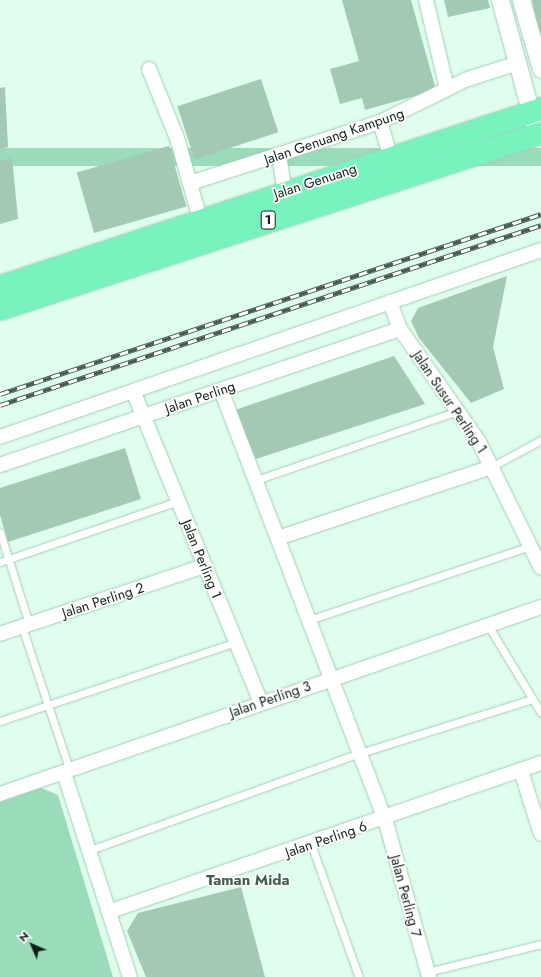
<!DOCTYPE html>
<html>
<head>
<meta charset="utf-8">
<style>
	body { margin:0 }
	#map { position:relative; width:541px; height:977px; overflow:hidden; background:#dffeed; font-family:Jost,sans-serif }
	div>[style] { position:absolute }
	.green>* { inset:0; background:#9adbb9; transform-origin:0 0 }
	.building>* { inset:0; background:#a3c9b4; transform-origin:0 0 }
	.roads { filter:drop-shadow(0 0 1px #a5cbb6) drop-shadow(0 0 1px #a5cbb6) }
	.service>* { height:7px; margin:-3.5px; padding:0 3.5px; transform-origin:3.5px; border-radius:3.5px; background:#fff }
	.minor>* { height:14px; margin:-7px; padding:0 7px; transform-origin:7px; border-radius:7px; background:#fff }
	.tertiary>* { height:17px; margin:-8.5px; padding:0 8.5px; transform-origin:8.5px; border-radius:8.5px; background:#fff }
	.trunk>* { height:22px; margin:-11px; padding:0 11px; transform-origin:11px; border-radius:11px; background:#78f3be }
	.rail>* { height:4.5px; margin-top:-2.25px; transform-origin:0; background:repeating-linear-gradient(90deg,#fff 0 9px,#485a51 0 18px); box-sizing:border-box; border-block:1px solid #485a51 }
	span { translate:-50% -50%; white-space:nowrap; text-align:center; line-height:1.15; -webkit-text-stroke:3.5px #fff; paint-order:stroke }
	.shield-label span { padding:1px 3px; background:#fff; border:1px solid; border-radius:3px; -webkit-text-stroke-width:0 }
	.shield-label { font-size:13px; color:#111f18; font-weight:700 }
	.street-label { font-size:14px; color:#111f18 }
	.neighbourhood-label { font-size:15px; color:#3e604f; font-weight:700 }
	.north { position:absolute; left:12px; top:925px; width:40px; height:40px; -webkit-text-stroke:3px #fff; paint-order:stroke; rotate:315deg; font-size:11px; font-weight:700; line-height:16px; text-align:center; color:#111f18 }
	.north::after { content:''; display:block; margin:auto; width:14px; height:18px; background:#111f18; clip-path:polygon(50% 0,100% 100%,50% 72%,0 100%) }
</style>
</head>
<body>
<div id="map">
	<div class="green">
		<div style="left:541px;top:148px;width:18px;height:568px;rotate:90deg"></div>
		<div style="clip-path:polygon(41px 788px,58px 795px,113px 977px,0 977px,0 802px)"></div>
	</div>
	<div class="building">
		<div style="clip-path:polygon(342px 0,411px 0,436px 90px,365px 110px,362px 98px,340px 104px,330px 69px,359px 61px)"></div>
		<div style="clip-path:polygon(444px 0,488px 0,490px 8px,448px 17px)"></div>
		<div style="clip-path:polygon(532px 0,541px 0,541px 36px,540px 36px)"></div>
		<div style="left:261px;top:79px;width:56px;height:88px;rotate:72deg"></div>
		<div style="clip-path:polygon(5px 87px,8px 147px,0 149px,0 88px)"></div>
		<div style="left:169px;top:146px;width:63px;height:96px;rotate:74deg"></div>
		<div style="clip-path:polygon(12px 157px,18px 219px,0 224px,0 161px)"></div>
		<div style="clip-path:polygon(507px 276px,493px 347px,504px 389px,471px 403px,419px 338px,411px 321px,418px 308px)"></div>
		<div style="clip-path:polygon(394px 356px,425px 404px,256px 459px,235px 410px)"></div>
		<div style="clip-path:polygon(125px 448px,141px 499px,8px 542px,0 515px,0 488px)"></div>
		<div style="clip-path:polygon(241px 887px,265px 977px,146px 977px,127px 931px,138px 913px)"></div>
	</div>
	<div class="roads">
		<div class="service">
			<div style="left:491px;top:467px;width:57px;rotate:-28.4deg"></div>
			<div style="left:256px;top:480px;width:213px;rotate:-18.9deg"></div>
			<div style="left:0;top:532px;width:96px;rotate:72.5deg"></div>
			<div style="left:0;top:562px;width:188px;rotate:-18.9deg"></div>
			<div style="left:309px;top:620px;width:233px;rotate:-18.5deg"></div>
			<div style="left:22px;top:627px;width:152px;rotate:71.6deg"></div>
			<div style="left:489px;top:627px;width:100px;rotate:58.8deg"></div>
			<div style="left:0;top:721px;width:249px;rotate:-18.5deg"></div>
			<div style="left:311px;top:844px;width:141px;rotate:70.2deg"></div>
			<div style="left:90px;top:850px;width:287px;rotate:-19.8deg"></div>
			<div style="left:360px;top:753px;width:180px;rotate:-17.4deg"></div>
			<div style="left:427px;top:972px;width:117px;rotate:-13.8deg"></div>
		</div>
		<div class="minor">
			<div style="left:426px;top:0;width:91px;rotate:76.7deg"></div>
			<div style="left:149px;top:69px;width:74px;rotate:67.9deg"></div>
			<div style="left:177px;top:138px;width:84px;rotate:74.1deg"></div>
			<div style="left:380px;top:122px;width:37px;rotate:73deg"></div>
			<div style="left:279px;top:155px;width:36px;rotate:81deg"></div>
			<div style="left:190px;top:183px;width:200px;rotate:-17.8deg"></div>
			<div style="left:380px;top:122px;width:95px;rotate:-26.3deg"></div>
			<div style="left:465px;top:80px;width:56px;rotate:-17.8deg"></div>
			<div style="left:390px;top:302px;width:29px;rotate:70deg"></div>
			<div style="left:400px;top:329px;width:138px;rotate:55deg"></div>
			<div style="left:479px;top:442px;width:140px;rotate:63.8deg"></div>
			<div style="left:221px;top:390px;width:459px;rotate:69.1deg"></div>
			<div style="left:385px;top:819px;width:164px;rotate:74.4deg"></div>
			<div style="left:134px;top:393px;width:334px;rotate:67.7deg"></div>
			<div style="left:0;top:437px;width:572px;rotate:-19.07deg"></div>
			<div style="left:0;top:465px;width:422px;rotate:-18.8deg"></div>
			<div style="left:278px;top:538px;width:225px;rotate:-18.4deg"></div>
			<div style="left:0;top:634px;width:216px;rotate:-18.4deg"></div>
			<div style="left:521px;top:771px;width:66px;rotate:72.4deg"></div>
			<div style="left:64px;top:773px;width:214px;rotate:72.1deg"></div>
			<div style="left:0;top:794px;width:572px;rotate:-19.07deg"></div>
			<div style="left:111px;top:911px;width:455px;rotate:-19deg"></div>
		</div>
		<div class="tertiary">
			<div style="left:500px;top:0;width:140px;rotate:74.7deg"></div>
			<div style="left:521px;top:0;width:72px;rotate:73.8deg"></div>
		</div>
		<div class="trunk">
			<div style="left:0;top:287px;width:570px;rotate:-18.21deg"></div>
			<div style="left:0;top:309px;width:569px;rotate:-18.02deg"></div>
		</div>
	</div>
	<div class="rail">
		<div style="left:0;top:394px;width:570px;rotate:-18.4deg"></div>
		<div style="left:0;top:405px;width:570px;rotate:-18.4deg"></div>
	</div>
	<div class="shield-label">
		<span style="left:268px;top:220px">1</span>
	</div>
	<div class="street-label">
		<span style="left:334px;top:136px;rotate:-19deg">Jalan Genuang Kampung</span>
		<span style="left:315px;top:181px;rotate:-18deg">Jalan Genuang</span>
		<span style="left:200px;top:397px;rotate:-19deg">Jalan Perling</span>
		<span style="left:450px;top:402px;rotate:56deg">Jalan Susur Perling 1</span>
		<span style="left:202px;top:559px;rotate:68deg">Jalan Perling 1</span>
		<span style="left:103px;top:600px;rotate:-18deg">Jalan Perling 2</span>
		<span style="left:270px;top:699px;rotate:-19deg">Jalan Perling 3</span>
		<span style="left:326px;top:839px;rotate:-19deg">Jalan Perling 6</span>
		<span style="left:406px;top:896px;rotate:75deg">Jalan Perling 7</span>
	</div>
	<div class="neighbourhood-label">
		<span style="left:248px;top:881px">Taman Mida</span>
	</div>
	<div class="north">N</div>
</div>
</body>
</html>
